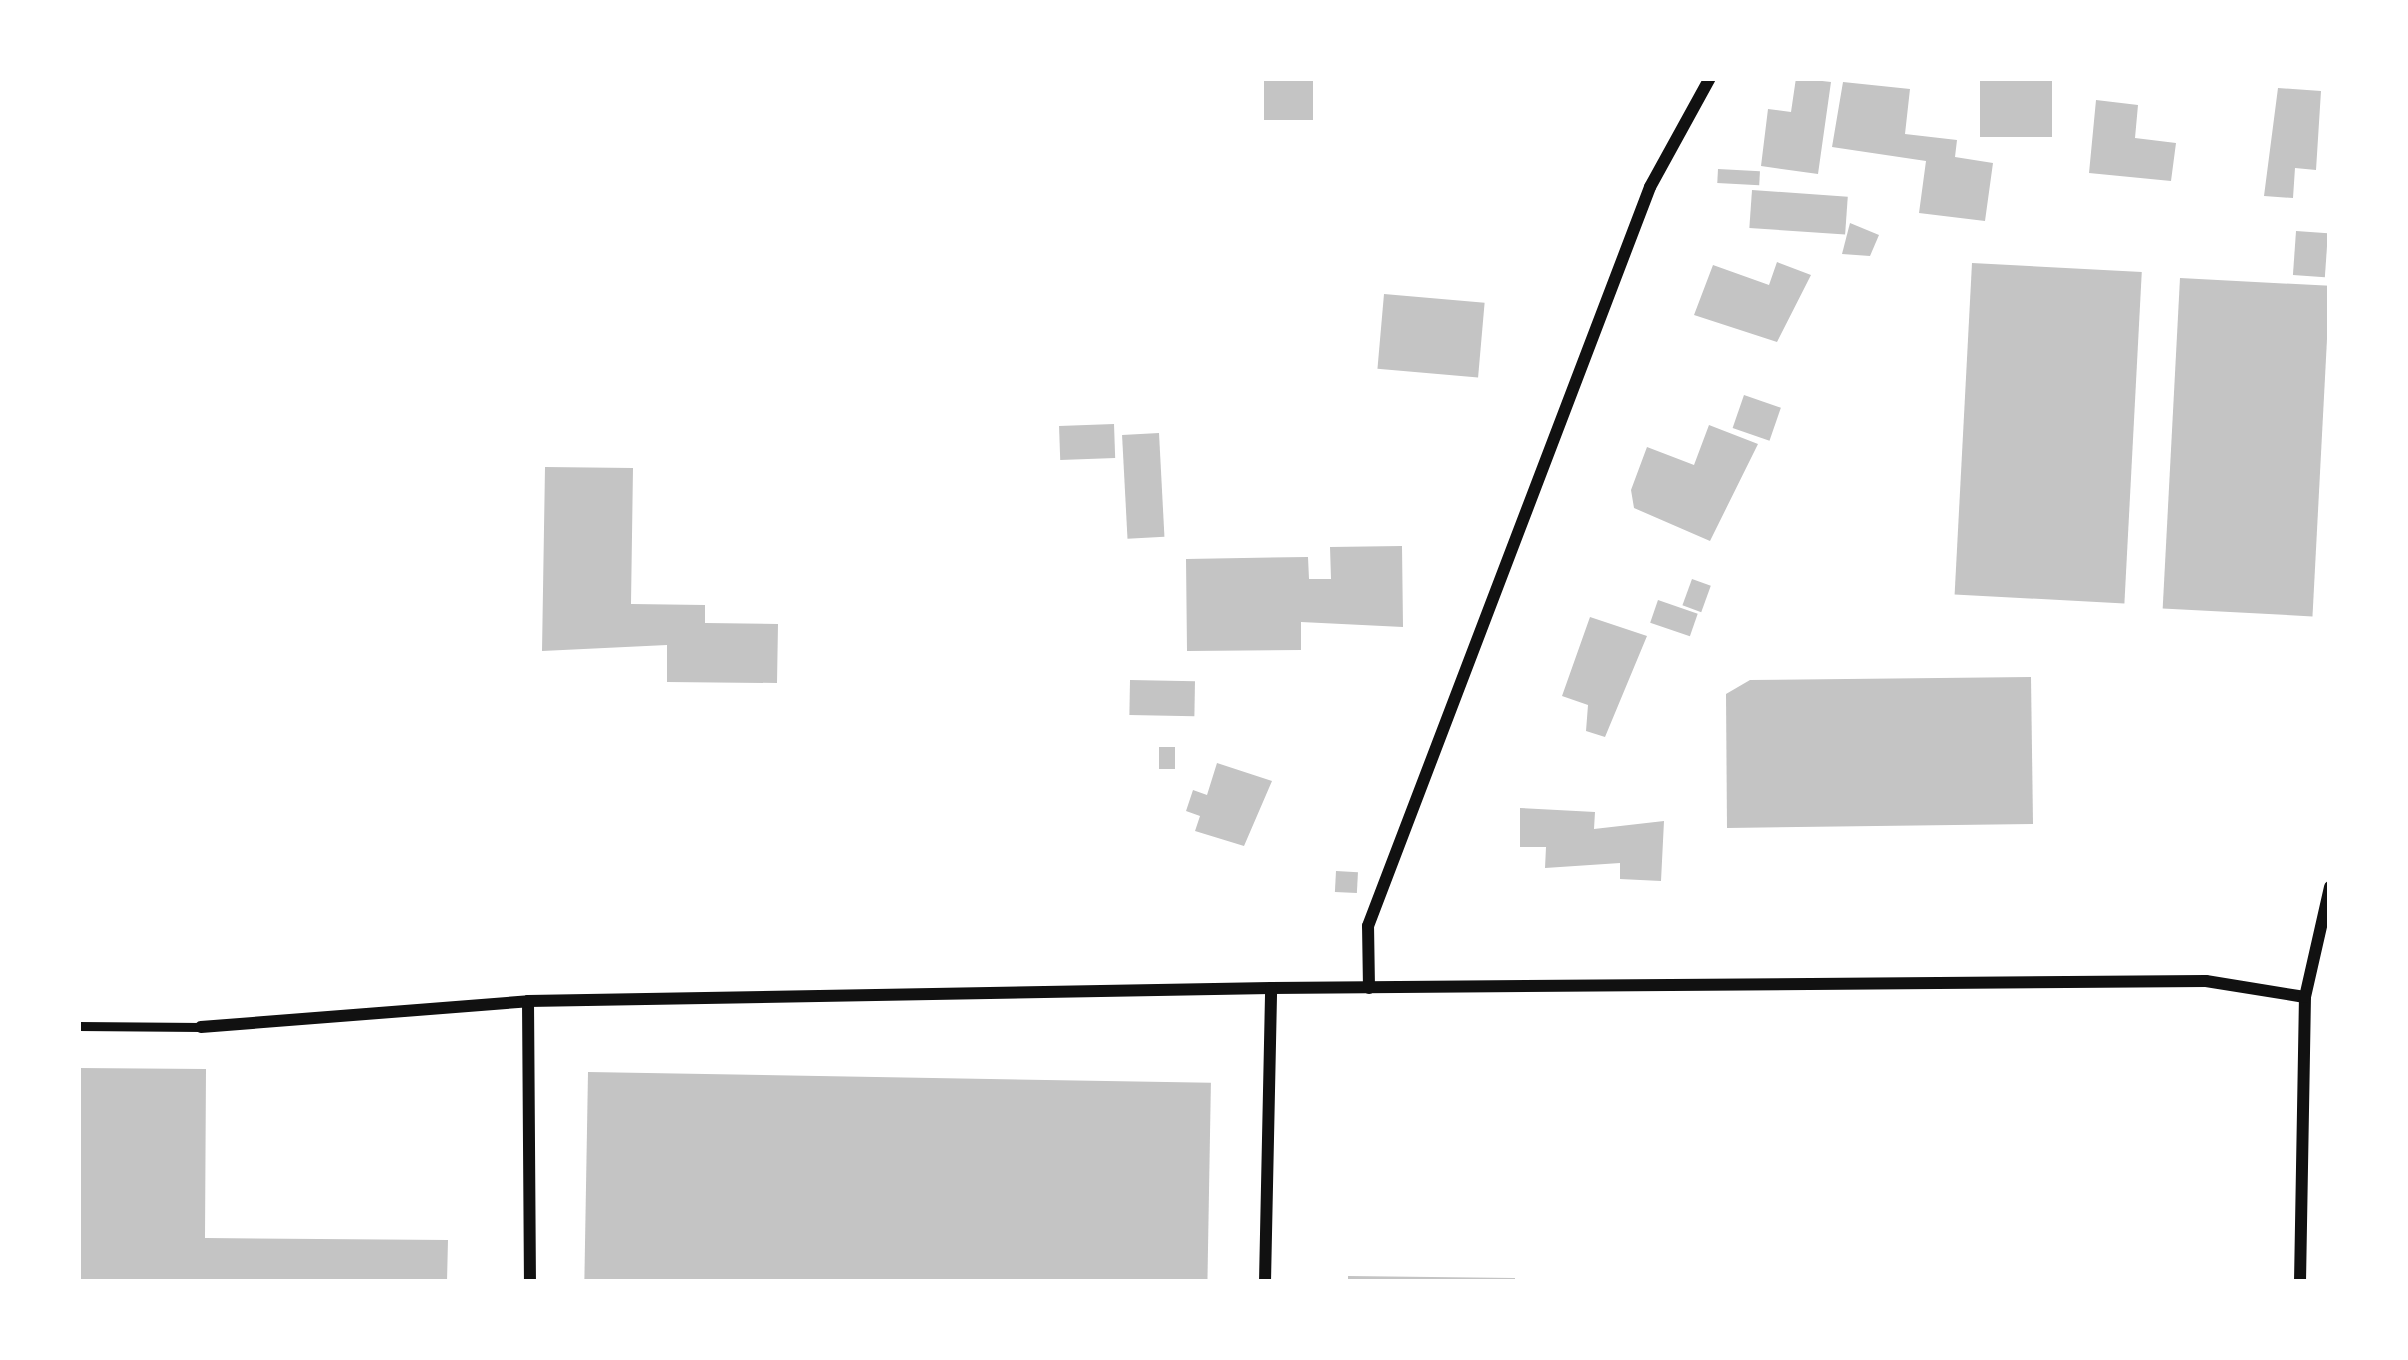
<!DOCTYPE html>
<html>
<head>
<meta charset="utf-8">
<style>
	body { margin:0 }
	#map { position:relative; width:2408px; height:1360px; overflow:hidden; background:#fff; font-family:Lato,sans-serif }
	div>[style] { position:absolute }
	.building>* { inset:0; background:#c4c4c4; transform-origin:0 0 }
	.service>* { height:9px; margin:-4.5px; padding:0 4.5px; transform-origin:4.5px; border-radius:4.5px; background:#111 }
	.minor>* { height:12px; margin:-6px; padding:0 6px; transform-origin:6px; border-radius:6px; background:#111 }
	span { translate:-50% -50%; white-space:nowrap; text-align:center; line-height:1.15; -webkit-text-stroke:12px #fff; paint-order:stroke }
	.frame { position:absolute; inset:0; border:81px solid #fff; pointer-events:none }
</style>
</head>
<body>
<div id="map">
	<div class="building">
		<div style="left:1264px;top:78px;width:49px;height:42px"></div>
		<div style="clip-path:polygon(1796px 78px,1831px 82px,1818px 174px,1761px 166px,1768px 109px,1791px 112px)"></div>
		<div style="left:1980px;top:78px;width:72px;height:59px"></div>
		<div style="clip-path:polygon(1843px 82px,1910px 89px,1905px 134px,1957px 140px,1955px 157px,1993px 163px,1985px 221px,1919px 213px,1926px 161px,1832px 147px)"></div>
		<div style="clip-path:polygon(2278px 88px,2321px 91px,2316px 170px,2295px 168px,2293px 198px,2264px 196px)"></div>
		<div style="clip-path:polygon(2096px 100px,2138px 105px,2135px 138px,2176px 143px,2171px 181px,2089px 173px)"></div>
		<div style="left:1718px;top:169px;width:42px;height:14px;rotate:3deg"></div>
		<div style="left:1752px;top:190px;width:96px;height:38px;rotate:4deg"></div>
		<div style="clip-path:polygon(1850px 223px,1879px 235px,1870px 256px,1842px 254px)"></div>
		<div style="left:2296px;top:231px;width:32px;height:44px;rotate:4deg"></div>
		<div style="clip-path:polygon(1777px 262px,1811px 275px,1777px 342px,1694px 315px,1713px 265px,1769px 285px)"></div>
		<div style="left:1972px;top:263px;width:170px;height:332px;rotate:3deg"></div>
		<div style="left:2180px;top:278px;width:150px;height:331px;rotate:3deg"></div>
		<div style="left:1384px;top:294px;width:101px;height:75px;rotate:5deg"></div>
		<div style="left:1744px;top:395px;width:39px;height:35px;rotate:19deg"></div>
		<div style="left:1114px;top:424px;width:34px;height:55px;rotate:88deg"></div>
		<div style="clip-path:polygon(1709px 425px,1758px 444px,1710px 541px,1634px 508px,1631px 490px,1647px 447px,1694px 465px)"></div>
		<div style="left:1159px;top:433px;width:104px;height:37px;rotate:87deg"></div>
		<div style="clip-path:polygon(545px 467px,633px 468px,631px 604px,705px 605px,705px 623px,778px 624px,777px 683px,667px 682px,667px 645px,542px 651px)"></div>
		<div style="clip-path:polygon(1402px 546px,1403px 627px,1301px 622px,1301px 650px,1187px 651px,1186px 559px,1308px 557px,1309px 579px,1331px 579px,1330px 547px)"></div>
		<div style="left:1692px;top:579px;width:20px;height:28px;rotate:20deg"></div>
		<div style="left:1658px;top:600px;width:42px;height:24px;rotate:19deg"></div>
		<div style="clip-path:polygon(1590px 617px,1647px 636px,1605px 737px,1586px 731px,1588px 705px,1562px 696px)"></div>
		<div style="clip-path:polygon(2031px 677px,2033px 824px,1727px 828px,1726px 694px,1750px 680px)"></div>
		<div style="left:1130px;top:680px;width:65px;height:35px;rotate:1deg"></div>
		<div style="left:1159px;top:747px;width:16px;height:22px"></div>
		<div style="clip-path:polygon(1217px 763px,1272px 781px,1244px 846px,1195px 831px,1200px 816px,1186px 811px,1193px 790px,1207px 795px)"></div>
		<div style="clip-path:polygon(1520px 808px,1595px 812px,1594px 829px,1664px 821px,1661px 881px,1620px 879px,1620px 863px,1545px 868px,1546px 847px,1520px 847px)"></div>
		<div style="left:1336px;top:871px;width:22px;height:21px;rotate:3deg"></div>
		<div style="clip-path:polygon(78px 1068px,206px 1069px,205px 1238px,448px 1240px,447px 1282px,78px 1282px)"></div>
		<div style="left:588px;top:1072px;width:623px;height:210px;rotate:1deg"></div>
		<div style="clip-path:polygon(1348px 1276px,1515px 1278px,1515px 1282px,1348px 1282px)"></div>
	</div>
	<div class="service">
		<div style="left:78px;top:1026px;width:123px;rotate:0.5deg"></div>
	</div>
	<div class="minor">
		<div style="left:1369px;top:988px;width:62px;rotate:-90.9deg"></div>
		<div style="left:1368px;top:926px;width:791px;rotate:-69.11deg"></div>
		<div style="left:1650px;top:187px;width:124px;rotate:-61.2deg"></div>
		<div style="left:528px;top:1001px;width:281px;rotate:89.6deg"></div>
		<div style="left:201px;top:1027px;width:328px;rotate:-4.5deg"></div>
		<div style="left:528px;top:1001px;width:743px;rotate:-1deg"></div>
		<div style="left:1271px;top:988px;width:935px;rotate:-0.43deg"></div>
		<div style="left:2206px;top:981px;width:100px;rotate:9.2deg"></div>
		<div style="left:1265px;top:1282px;width:294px;rotate:-88.8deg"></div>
		<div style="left:2300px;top:1282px;width:285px;rotate:-89deg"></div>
		<div style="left:2305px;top:997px;width:113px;rotate:-77.2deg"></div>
	</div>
	<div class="frame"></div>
</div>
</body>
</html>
